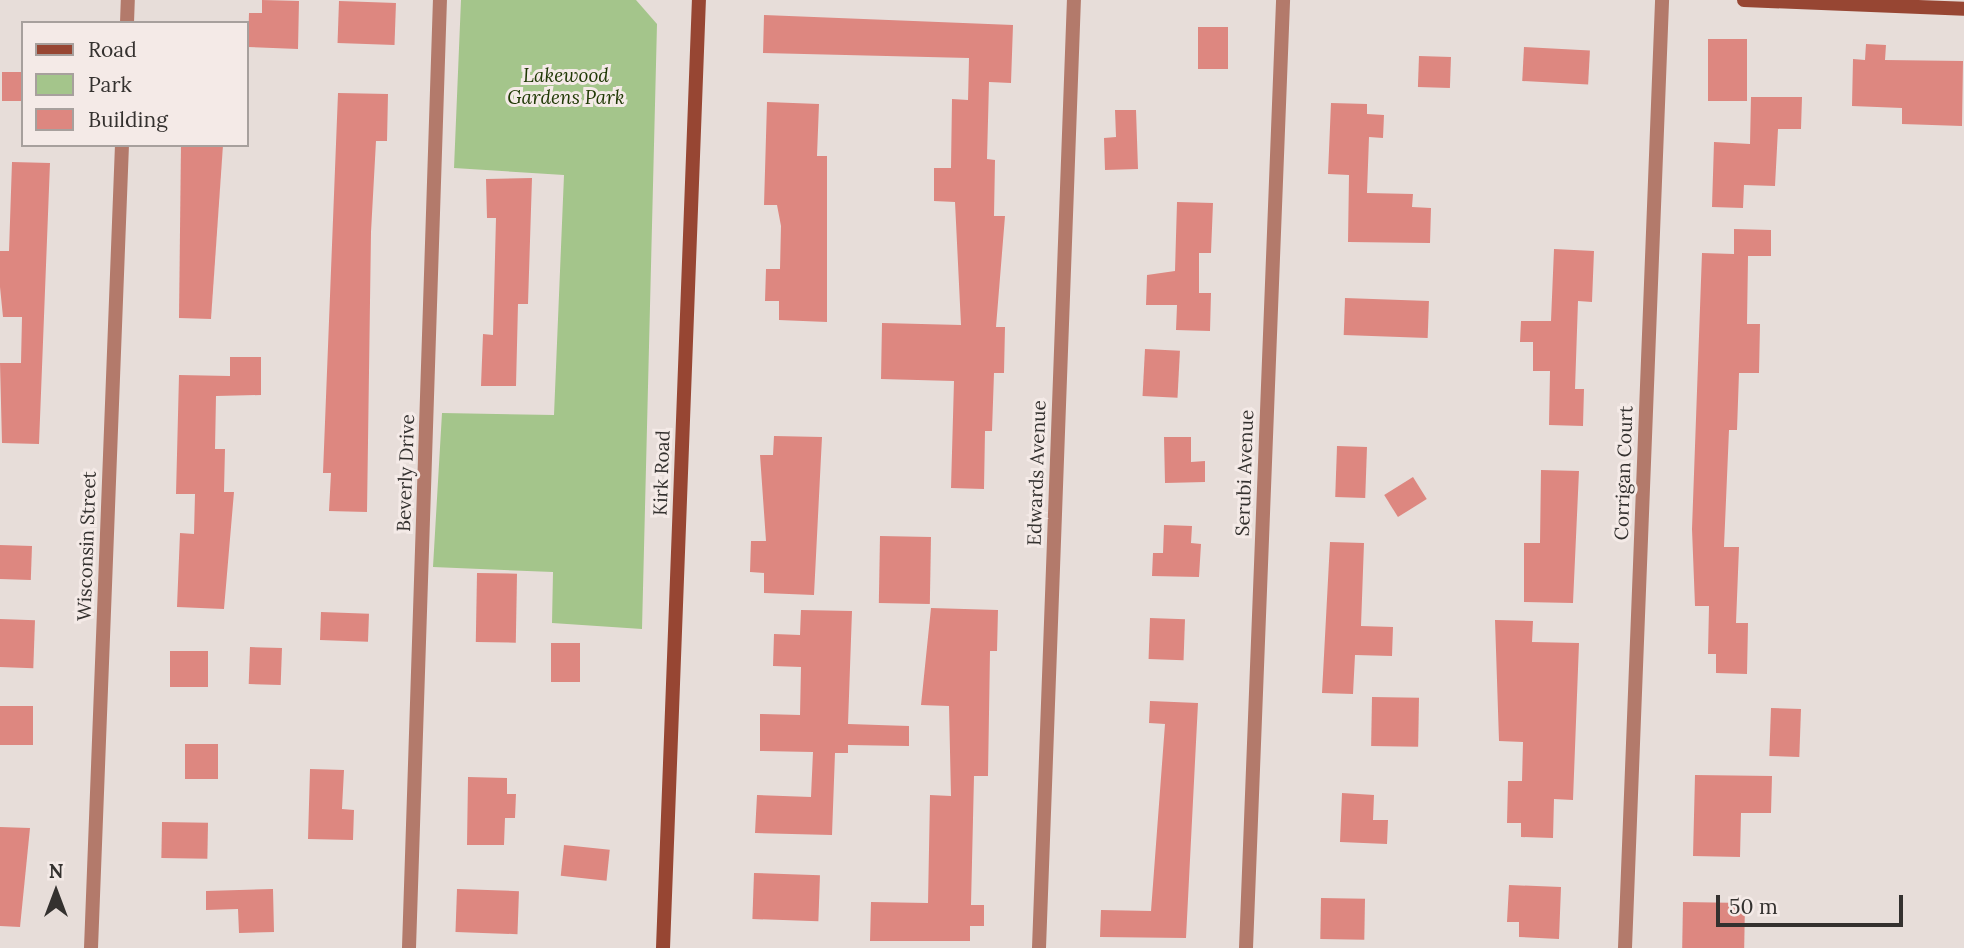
<!DOCTYPE html>
<html>
<head>
<meta charset="utf-8">
<style>
	body { margin:0 }
	#map { position:relative; width:1964px; height:948px; overflow:hidden; background:#e7ddd9; font-family:Lora,serif }
	div>[style] { position:absolute }
	.green>* { inset:0; background:#a4c58b }
	.building>* { inset:0; background:#dd8780; transform-origin:0 0 }
	.street>* { height:14px; margin:-7px; padding:0 7px; transform-origin:7px; border-radius:7px; background:#b37a6b }
	.secondary>* { height:14px; margin:-7px; padding:0 7px; transform-origin:7px; border-radius:7px; background:#974633 }
	span { translate:-50% -50%; white-space:nowrap; text-align:center; line-height:1.15; -webkit-text-stroke:6px #f4eae7; paint-order:stroke }
	.park-label { font-size:19px; color:#203905; font-style:italic }
	.street-label { font-size:19px; color:#34312f }
	.legend { position:absolute; left:21px; top:21px; width:228px; height:126px; box-sizing:border-box; background:#f4eae7; border:2px solid #a7a09d; margin:0; padding:9px 12px; list-style:none; font-size:21px; color:#34312f }
	.legend li { display:flex; align-items:center; gap:14px; height:35px }
	.legend b { width:35px; border:2px solid #a7a09d }
	.north { position:absolute; left:21px; top:857px; width:70px; height:70px; -webkit-text-stroke:5px #f4eae7; paint-order:stroke; rotate:0deg; font-size:19px; font-weight:700; line-height:28px; text-align:center; color:#34312f }
	.north::after { content:''; display:block; margin:auto; width:24px; height:32px; background:#34312f; clip-path:polygon(50% 0,100% 100%,50% 72%,0 100%) }
	.scale { position:absolute; left:1716px; top:895px; width:187px; height:32px; box-sizing:border-box; border:4px solid #34312f; border-top:0; padding-left:9px; font-size:21px; line-height:24px; white-space:nowrap; color:#34312f; -webkit-text-stroke:5px #f4eae7; paint-order:stroke }
</style>
</head>
<body>
<div id="map">
	<div class="green">
		<div style="clip-path:polygon(461px 0,636px 0,657px 24px,642px 629px,552px 623px,553px 572px,433px 567px,442px 413px,554px 415px,564px 175px,454px 168px)"></div>
	</div>
	<div class="building">
		<div style="clip-path:polygon(262px 0,299px 1px,298px 49px,248px 47px,249px 13px,262px 13px)"></div>
		<div style="left:339px;top:1px;width:57px;height:42px;rotate:2deg"></div>
		<div style="clip-path:polygon(764px 15px,1013px 25px,1011px 83px,989px 82px,987px 159px,995px 160px,994px 216px,1005px 216px,996px 327px,1005px 327px,1004px 373px,994px 373px,992px 431px,985px 431px,984px 489px,951px 488px,954px 381px,881px 379px,882px 323px,961px 325px,955px 202px,934px 201px,934px 168px,951px 168px,952px 99px,968px 100px,969px 58px,763px 53px)"></div>
		<div style="left:1228px;top:27px;width:42px;height:30px;rotate:90deg"></div>
		<div style="left:1708px;top:39px;width:39px;height:62px"></div>
		<div style="clip-path:polygon(1866px 44px,1886px 45px,1885px 60px,1963px 61px,1962px 126px,1902px 124px,1902px 108px,1852px 106px,1853px 59px,1865px 60px)"></div>
		<div style="left:1524px;top:47px;width:66px;height:34px;rotate:3deg"></div>
		<div style="left:1419px;top:56px;width:32px;height:31px;rotate:2deg"></div>
		<div style="left:2px;top:72px;width:21px;height:29px"></div>
		<div style="clip-path:polygon(338px 93px,388px 94px,387px 141px,376px 141px,371px 232px,367px 512px,329px 511px,331px 473px,323px 473px)"></div>
		<div style="clip-path:polygon(1751px 97px,1802px 97px,1801px 129px,1778px 129px,1775px 186px,1744px 185px,1743px 208px,1712px 207px,1714px 142px,1750px 144px)"></div>
		<div style="clip-path:polygon(767px 102px,819px 104px,817px 156px,827px 156px,827px 322px,779px 320px,779px 301px,765px 301px,766px 269px,780px 269px,781px 226px,777px 205px,764px 205px)"></div>
		<div style="clip-path:polygon(1331px 103px,1367px 104px,1367px 114px,1384px 115px,1383px 138px,1369px 137px,1367px 193px,1413px 194px,1412px 207px,1431px 208px,1430px 243px,1348px 242px,1349px 175px,1328px 174px)"></div>
		<div style="clip-path:polygon(1115px 110px,1136px 110px,1138px 169px,1105px 170px,1104px 138px,1116px 137px)"></div>
		<div style="clip-path:polygon(181px 145px,223px 145px,211px 319px,179px 318px)"></div>
		<div style="clip-path:polygon(12px 162px,50px 163px,39px 444px,2px 443px,0 363px,21px 363px,22px 317px,3px 317px,0 287px,0 251px,9px 251px)"></div>
		<div style="clip-path:polygon(532px 178px,528px 304px,518px 304px,516px 386px,481px 386px,483px 334px,493px 335px,496px 218px,487px 218px,486px 179px)"></div>
		<div style="clip-path:polygon(1177px 202px,1213px 203px,1211px 253px,1199px 253px,1199px 293px,1211px 293px,1210px 331px,1176px 330px,1177px 305px,1146px 305px,1147px 275px,1175px 271px)"></div>
		<div style="clip-path:polygon(1734px 229px,1771px 230px,1771px 256px,1748px 256px,1747px 324px,1760px 324px,1759px 373px,1739px 373px,1737px 430px,1729px 430px,1724px 547px,1739px 547px,1736px 623px,1748px 623px,1747px 674px,1716px 673px,1716px 654px,1708px 654px,1709px 606px,1695px 606px,1692px 529px,1702px 253px,1734px 254px)"></div>
		<div style="clip-path:polygon(1554px 249px,1594px 251px,1592px 302px,1578px 301px,1575px 389px,1584px 389px,1583px 426px,1549px 425px,1550px 371px,1533px 371px,1533px 342px,1520px 342px,1521px 321px,1551px 321px)"></div>
		<div style="left:1345px;top:298px;width:84px;height:37px;rotate:2deg"></div>
		<div style="left:1145px;top:349px;width:35px;height:47px;rotate:3deg"></div>
		<div style="clip-path:polygon(230px 357px,261px 357px,261px 395px,216px 396px,215px 449px,225px 449px,224px 492px,234px 492px,224px 609px,177px 607px,180px 533px,194px 534px,195px 494px,176px 494px,179px 375px,230px 376px)"></div>
		<div style="clip-path:polygon(774px 436px,822px 437px,814px 595px,764px 593px,764px 573px,750px 572px,751px 541px,766px 541px,760px 455px,773px 455px)"></div>
		<div style="clip-path:polygon(1164px 437px,1191px 437px,1191px 462px,1205px 461px,1205px 482px,1165px 483px)"></div>
		<div style="left:1337px;top:446px;width:30px;height:51px;rotate:2deg"></div>
		<div style="clip-path:polygon(1541px 470px,1579px 471px,1573px 603px,1524px 602px,1524px 543px,1540px 543px)"></div>
		<div style="left:1413px;top:477px;width:26px;height:34px;rotate:58deg"></div>
		<div style="clip-path:polygon(1164px 525px,1192px 526px,1191px 543px,1201px 544px,1199px 577px,1152px 576px,1153px 553px,1163px 553px)"></div>
		<div style="left:880px;top:536px;width:51px;height:67px;rotate:1deg"></div>
		<div style="clip-path:polygon(1330px 542px,1364px 543px,1361px 626px,1393px 627px,1392px 656px,1355px 655px,1353px 694px,1322px 693px)"></div>
		<div style="left:0;top:545px;width:32px;height:34px;rotate:2deg"></div>
		<div style="left:477px;top:573px;width:40px;height:69px;rotate:1deg"></div>
		<div style="clip-path:polygon(931px 608px,998px 610px,997px 651px,990px 651px,988px 776px,974px 776px,971px 905px,984px 905px,984px 926px,970px 926px,970px 941px,870px 941px,871px 902px,928px 903px,930px 795px,951px 796px,949px 706px,921px 705px)"></div>
		<div style="clip-path:polygon(801px 610px,852px 611px,848px 724px,909px 726px,909px 746px,848px 745px,848px 753px,835px 753px,832px 835px,755px 833px,757px 795px,811px 797px,813px 752px,760px 751px,760px 714px,800px 715px,801px 667px,773px 666px,774px 634px,800px 635px)"></div>
		<div style="left:321px;top:612px;width:48px;height:28px;rotate:2deg"></div>
		<div style="left:1150px;top:618px;width:35px;height:41px;rotate:2deg"></div>
		<div style="left:0;top:619px;width:35px;height:48px;rotate:2deg"></div>
		<div style="clip-path:polygon(1495px 620px,1533px 621px,1532px 642px,1579px 643px,1573px 800px,1554px 799px,1553px 838px,1521px 837px,1521px 823px,1507px 823px,1508px 781px,1522px 781px,1523px 742px,1499px 741px)"></div>
		<div style="left:580px;top:643px;width:39px;height:29px;rotate:90deg"></div>
		<div style="left:250px;top:647px;width:32px;height:37px;rotate:2deg"></div>
		<div style="left:170px;top:651px;width:38px;height:36px"></div>
		<div style="left:1372px;top:697px;width:47px;height:49px;rotate:1deg"></div>
		<div style="clip-path:polygon(1150px 701px,1198px 703px,1186px 938px,1100px 937px,1101px 910px,1151px 911px,1165px 724px,1149px 723px)"></div>
		<div style="left:0;top:706px;width:33px;height:39px"></div>
		<div style="left:1771px;top:708px;width:30px;height:48px;rotate:2deg"></div>
		<div style="left:185px;top:744px;width:33px;height:35px"></div>
		<div style="clip-path:polygon(310px 769px,344px 770px,342px 809px,354px 810px,353px 840px,308px 839px)"></div>
		<div style="clip-path:polygon(1695px 775px,1772px 776px,1771px 813px,1741px 813px,1740px 857px,1693px 856px)"></div>
		<div style="clip-path:polygon(468px 777px,507px 778px,507px 794px,516px 794px,515px 818px,505px 818px,504px 845px,467px 845px)"></div>
		<div style="clip-path:polygon(1342px 793px,1374px 795px,1373px 820px,1388px 820px,1387px 844px,1340px 842px)"></div>
		<div style="left:162px;top:822px;width:46px;height:36px;rotate:1deg"></div>
		<div style="clip-path:polygon(0 827px,30px 828px,20px 927px,0 926px)"></div>
		<div style="left:564px;top:845px;width:46px;height:31px;rotate:6deg"></div>
		<div style="left:754px;top:873px;width:66px;height:46px;rotate:2deg"></div>
		<div style="clip-path:polygon(1509px 885px,1561px 887px,1559px 939px,1519px 937px,1519px 922px,1507px 922px)"></div>
		<div style="clip-path:polygon(273px 889px,274px 932px,239px 933px,238px 909px,206px 910px,206px 891px)"></div>
		<div style="left:457px;top:889px;width:62px;height:43px;rotate:2deg"></div>
		<div style="left:1321px;top:898px;width:44px;height:41px;rotate:1deg"></div>
		<div style="left:1683px;top:902px;width:62px;height:46px;rotate:1deg"></div>
	</div>
	<div class="street">
		<div style="left:127px;top:23px;width:23px;rotate:-88deg"></div>
		<div style="left:91px;top:948px;width:804px;rotate:-87.79deg"></div>
		<div style="left:409px;top:948px;width:949px;rotate:-88.13deg"></div>
		<div style="left:1039px;top:948px;width:949px;rotate:-87.89deg"></div>
		<div style="left:1246px;top:948px;width:949px;rotate:-87.76deg"></div>
		<div style="left:1625px;top:948px;width:949px;rotate:-87.76deg"></div>
	</div>
	<div class="secondary">
		<div style="left:1744px;top:0;width:220px;rotate:2.3deg"></div>
		<div style="left:663px;top:948px;width:949px;rotate:-87.83deg"></div>
	</div>
	<div class="park-label">
		<span style="left:566px;top:87px">Lakewood<br>Gardens Park</span>
	</div>
	<div class="street-label">
		<span style="left:406px;top:473px;rotate:-88deg">Beverly Drive</span>
		<span style="left:662px;top:473px;rotate:-88deg">Kirk Road</span>
		<span style="left:1037px;top:473px;rotate:-88deg">Edwards Avenue</span>
		<span style="left:1245px;top:473px;rotate:-88deg">Serubi Avenue</span>
		<span style="left:1624px;top:473px;rotate:-88deg">Corrigan Court</span>
		<span style="left:87px;top:546px;rotate:-88deg">Wisconsin Street</span>
	</div>
	<ul class="legend">
	<li><b style="height:9px;background:#974633"></b>Road</li>
	<li><b style="height:19px;background:#a4c58b"></b>Park</li>
	<li><b style="height:19px;background:#dd8780"></b>Building</li>
	</ul>
	<div class="north">N</div>
	<div class="scale">50 m</div>
</div>
</body>
</html>
